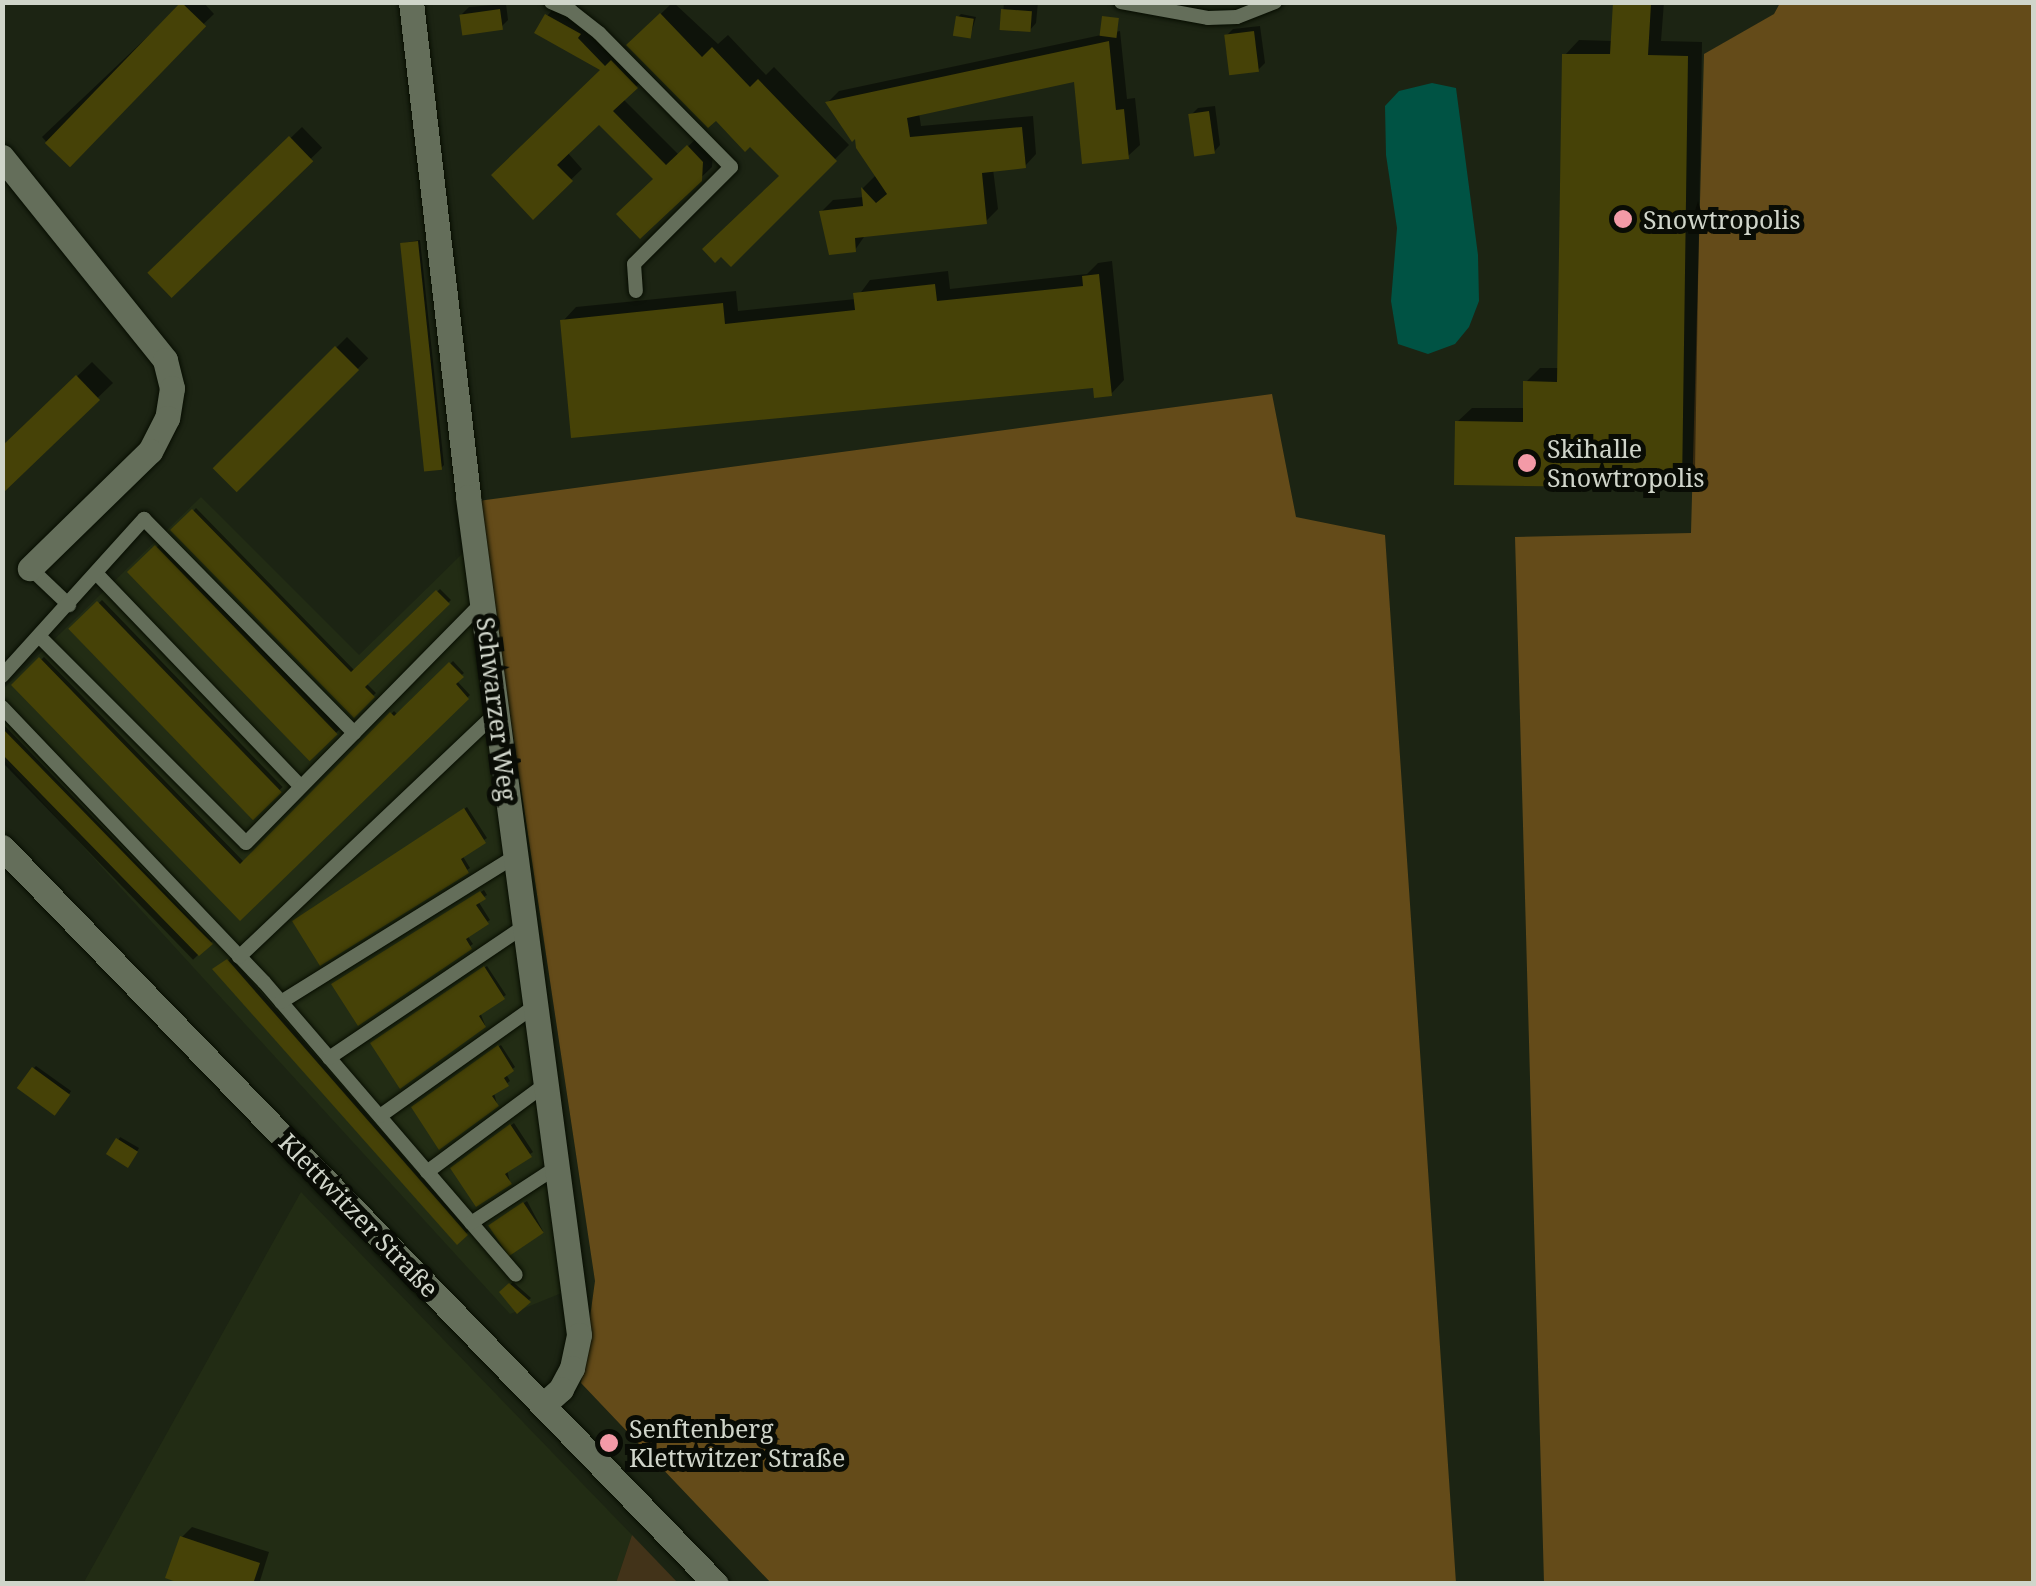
<!DOCTYPE html>
<html>
<head>
<meta charset="utf-8">
<style>
	body { margin:0 }
	#map { position:relative; width:2036px; height:1586px; overflow:hidden; background:#1c2413; font-family:"Noto Serif",serif }
	div>[style] { position:absolute }
	.built>* { inset:0; background:#222c14 }
	.green>* { inset:0; background:#423319 }
	.forest>* { inset:0; background:#644b19 }
	.water>* { inset:0; background:#005344 }
	.shadow>* { inset:0; background:#0007; transform-origin:0 0 }
	.building>* { inset:0; background:#464207; transform-origin:0 0 }
	.roads { filter:drop-shadow(0 0 2px #070d01) drop-shadow(0 0 2px #070d01) }
	.service>* { height:14px; margin:-7px; padding:0 7px; transform-origin:7px; border-radius:7px; background:#646e5a }
	.minor>* { height:25px; margin:-12.5px; padding:0 12.5px; transform-origin:12.5px; border-radius:12.5px; background:#646e5a }
	.secondary>* { height:25px; margin:-12.5px; padding:0 12.5px; transform-origin:12.5px; border-radius:12.5px; background:#646e5a }
	.dots>* { width:28px; height:28px; translate:-50% -50%; box-sizing:border-box; border:5px solid #090c05; border-radius:50% }
	span { translate:-50% -50%; white-space:nowrap; text-align:center; line-height:1.15; -webkit-text-stroke:10px #090c05; paint-order:stroke }
	.poi-label { font-size:25px; color:#d0d5ca }
	.left { translate:0 -50%; text-align:left }
	.street-label { font-size:25px; color:#d0d5ca }
	.frame { position:absolute; inset:0; border:5px solid #d0d5ca; pointer-events:none }
</style>
</head>
<body>
<div id="map">
	<div class="built">
		<div style="clip-path:polygon(201px 497px,359px 655px,465px 551px,564px 1292px,510px 1314px,3px 759px,3px 689px)"></div>
		<div style="clip-path:polygon(301px 1192px,632px 1535px,616px 1583px,83px 1584px)"></div>
	</div>
	<div class="green">
		<div style="clip-path:polygon(632px 1535px,678px 1583px,616px 1583px)"></div>
	</div>
	<div class="forest">
		<div style="clip-path:polygon(1780px 3px,2033px 3px,2033px 1583px,1544px 1583px,1515px 537px,1691px 533px,1704px 54px,1774px 14px)"></div>
		<div style="clip-path:polygon(1272px 394px,1296px 517px,1385px 535px,1456px 1583px,771px 1583px,581px 1383px,595px 1281px,478px 501px)"></div>
	</div>
	<div class="water">
		<div style="clip-path:polygon(1432px 83px,1456px 88px,1478px 255px,1479px 301px,1469px 327px,1455px 344px,1428px 354px,1398px 344px,1391px 301px,1397px 228px,1386px 155px,1385px 106px,1399px 91px)"></div>
	</div>
	<div class="shadow">
		<div style="clip-path:polygon(184px 2px,203px 2px,214px 14px,62px 159px,42px 137px)"></div>
		<div style="clip-path:polygon(673px 2px,718px 44px,728px 35px,766px 75px,774px 67px,849px 145px,731px 264px,782px 176px,750px 143px,629px 45px)"></div>
		<div style="clip-path:polygon(1004px 2px,1038px 2px,1036px 23px,1030px 30px,1002px 28px)"></div>
		<div style="clip-path:polygon(1616px 2px,1664px 2px,1661px 41px,1702px 42px,1695px 471px,1681px 486px,1457px 422px,1472px 408px,1525px 408px,1526px 382px,1540px 368px,1560px 368px,1565px 55px,1579px 40px,1613px 41px)"></div>
		<div style="clip-path:polygon(506px 4px,508px 20px,501px 27px,462px 14px,469px 7px)"></div>
		<div style="clip-path:polygon(558px 4px,648px 75px,623px 99px,679px 155px,699px 136px,713px 150px,712px 167px,640px 236px,656px 179px,599px 121px,567px 152px,582px 169px,533px 216px,494px 175px,604px 69px,547px 16px)"></div>
		<div style="clip-path:polygon(961px 14px,976px 17px,970px 37px,958px 17px)"></div>
		<div style="clip-path:polygon(1260px 26px,1265px 63px,1258px 70px,1226px 36px,1233px 29px)"></div>
		<div style="clip-path:polygon(1120px 31px,1127px 99px,1135px 98px,1140px 145px,1128px 156px,1076px 79px,919px 113px,921px 126px,1033px 116px,1036px 154px,1025px 166px,993px 169px,998px 209px,986px 221px,866px 234px,855px 250px,821px 212px,833px 200px,864px 197px,863px 188px,877px 174px,857px 134px,828px 102px,839px 91px)"></div>
		<div style="clip-path:polygon(1215px 106px,1220px 145px,1214px 152px,1191px 115px,1198px 108px)"></div>
		<div style="left:302px;top:127px;width:29px;height:210px;rotate:46deg"></div>
		<div style="clip-path:polygon(420px 240px,444px 465px,441px 468px,403px 243px)"></div>
		<div style="clip-path:polygon(1112px 261px,1124px 380px,1111px 394px,1095px 385px,563px 321px,576px 307px,736px 291px,738px 311px,856px 299px,870px 280px,948px 271px,950px 289px,1087px 274px,1098px 263px)"></div>
		<div style="left:347px;top:337px;width:30px;height:185px;rotate:45deg"></div>
		<div style="clip-path:polygon(92px 362px,113px 383px,2px 490px,2px 449px)"></div>
		<div style="clip-path:polygon(196px 508px,355px 671px,440px 589px,451px 600px,366px 683px,376px 693px,354px 714px,174px 531px)"></div>
		<div style="left:159px;top:545px;width:258px;height:40px;rotate:45deg"></div>
		<div style="left:102px;top:600px;width:260px;height:42px;rotate:46deg"></div>
		<div style="clip-path:polygon(44px 657px,245px 863px,394px 711px,398px 715px,453px 661px,464px 673px,456px 680px,470px 695px,240px 917px,14px 685px)"></div>
		<div style="left:2px;top:723px;width:303px;height:27px;rotate:46deg"></div>
		<div style="clip-path:polygon(467px 807px,487px 838px,462px 855px,470px 868px,320px 962px,298px 919px)"></div>
		<div style="clip-path:polygon(484px 890px,487px 895px,478px 901px,490px 920px,467px 935px,473px 944px,359px 1022px,337px 981px)"></div>
		<div style="left:231px;top:958px;width:362px;height:16px;rotate:49deg"></div>
		<div style="clip-path:polygon(487px 966px,506px 995px,480px 1012px,485px 1025px,376px 1041px)"></div>
		<div style="clip-path:polygon(501px 1045px,515px 1067px,506px 1074px,510px 1081px,494px 1093px,497px 1104px,416px 1105px)"></div>
		<div style="clip-path:polygon(36px 1066px,71px 1091px,59px 1110px,34px 1068px)"></div>
		<div style="clip-path:polygon(514px 1123px,533px 1152px,507px 1170px,510px 1182px,456px 1166px)"></div>
		<div style="clip-path:polygon(120px 1137px,139px 1148px,131px 1162px,110px 1154px)"></div>
		<div style="clip-path:polygon(527px 1201px,543px 1231px,493px 1223px)"></div>
		<div style="clip-path:polygon(513px 1282px,531px 1298px,518px 1310px,502px 1292px)"></div>
		<div style="clip-path:polygon(192px 1527px,269px 1552px,259px 1584px,190px 1584px,182px 1537px)"></div>
	</div>
	<div class="building">
		<div style="left:181px;top:2px;width:35px;height:196px;rotate:44deg"></div>
		<div style="clip-path:polygon(1613px 2px,1651px 4px,1648px 55px,1688px 56px,1682px 488px,1454px 485px,1455px 421px,1523px 422px,1523px 381px,1557px 382px,1562px 54px,1610px 54px)"></div>
		<div style="left:500px;top:9px;width:21px;height:41px;rotate:82deg"></div>
		<div style="left:1001px;top:9px;width:31px;height:21px;rotate:4deg"></div>
		<div style="clip-path:polygon(660px 13px,702px 57px,712px 47px,750px 87px,758px 79px,837px 161px,731px 267px,721px 257px,715px 263px,702px 249px,779px 176px,750px 147px,745px 152px,716px 121px,708px 128px,626px 45px)"></div>
		<div style="clip-path:polygon(545px 14px,581px 34px,578px 38px,605px 66px,611px 60px,638px 88px,613px 111px,666px 165px,687px 145px,703px 162px,702px 181px,640px 239px,616px 214px,653px 179px,599px 125px,557px 165px,573px 181px,533px 220px,491px 175px,600px 70px,534px 33px)"></div>
		<div style="left:956px;top:16px;width:18px;height:20px;rotate:9deg"></div>
		<div style="left:1102px;top:16px;width:17px;height:20px;rotate:7deg"></div>
		<div style="left:1254px;top:31px;width:41px;height:30px;rotate:83deg"></div>
		<div style="clip-path:polygon(1109px 41px,1116px 110px,1124px 109px,1129px 159px,1082px 164px,1074px 82px,907px 118px,910px 137px,1022px 127px,1026px 168px,982px 173px,987px 224px,855px 238px,856px 252px,829px 255px,819px 211px,863px 206px,861px 187px,876px 203px,887px 194px,856px 148px,855px 139px,852px 142px,825px 102px)"></div>
		<div style="left:1209px;top:111px;width:43px;height:21px;rotate:82deg"></div>
		<div style="left:289px;top:136px;width:35px;height:197px;rotate:46deg"></div>
		<div style="left:418px;top:241px;width:230px;height:18px;rotate:84deg"></div>
		<div style="clip-path:polygon(1099px 274px,1112px 396px,1094px 398px,1093px 388px,571px 438px,560px 320px,723px 303px,725px 324px,855px 310px,853px 293px,935px 284px,937px 301px,1083px 286px,1082px 276px)"></div>
		<div style="left:335px;top:346px;width:34px;height:173px;rotate:45deg"></div>
		<div style="clip-path:polygon(76px 375px,100px 400px,2px 494px,2px 446px)"></div>
		<div style="clip-path:polygon(192px 509px,351px 672px,436px 590px,450px 604px,365px 687px,375px 697px,354px 718px,170px 530px)"></div>
		<div style="left:155px;top:545px;width:263px;height:39px;rotate:46deg"></div>
		<div style="left:97px;top:601px;width:266px;height:40px;rotate:46deg"></div>
		<div style="clip-path:polygon(39px 657px,240px 864px,390px 712px,394px 716px,449px 662px,464px 677px,456px 684px,469px 699px,240px 921px,11px 685px)"></div>
		<div style="clip-path:polygon(2px 728px,197px 928px,213px 944px,199px 956px,2px 754px)"></div>
		<div style="clip-path:polygon(464px 808px,486px 843px,461px 859px,469px 873px,320px 966px,292px 921px)"></div>
		<div style="clip-path:polygon(480px 891px,486px 899px,476px 905px,489px 924px,466px 939px,472px 949px,358px 1026px,331px 984px)"></div>
		<div style="clip-path:polygon(227px 959px,468px 1235px,457px 1245px,212px 969px)"></div>
		<div style="clip-path:polygon(484px 966px,505px 999px,479px 1016px,486px 1027px,400px 1089px,370px 1043px)"></div>
		<div style="clip-path:polygon(498px 1045px,514px 1071px,504px 1078px,509px 1086px,492px 1096px,499px 1106px,439px 1150px,411px 1107px)"></div>
		<div style="left:32px;top:1067px;width:47px;height:26px;rotate:36deg"></div>
		<div style="clip-path:polygon(510px 1124px,532px 1157px,505px 1174px,512px 1184px,476px 1207px,450px 1168px)"></div>
		<div style="left:116px;top:1138px;width:26px;height:19px;rotate:32deg"></div>
		<div style="left:523px;top:1202px;width:37px;height:42px;rotate:56deg"></div>
		<div style="clip-path:polygon(509px 1283px,531px 1302px,517px 1314px,499px 1292px)"></div>
		<div style="clip-path:polygon(180px 1536px,260px 1563px,253px 1584px,182px 1584px,165px 1578px)"></div>
	</div>
	<div class="roads">
		<div class="service">
			<div style="left:551px;top:2px;width:22px;rotate:24deg"></div>
			<div style="left:571px;top:11px;width:36px;rotate:38deg"></div>
			<div style="left:599px;top:33px;width:188px;rotate:45.4deg"></div>
			<div style="left:731px;top:167px;width:137px;rotate:135deg"></div>
			<div style="left:634px;top:264px;width:27px;rotate:86deg"></div>
			<div style="left:1121px;top:2px;width:88px;rotate:10.4deg"></div>
			<div style="left:1208px;top:18px;width:29px;rotate:-2deg"></div>
			<div style="left:1237px;top:17px;width:41px;rotate:-21.5deg"></div>
			<div style="left:30px;top:568px;width:54px;rotate:43.5deg"></div>
			<div style="left:96px;top:573px;width:296px;rotate:46.2deg"></div>
			<div style="left:40px;top:637px;width:291px;rotate:45deg"></div>
			<div style="left:246px;top:843px;width:337px;rotate:-45.5deg"></div>
			<div style="left:2px;top:676px;width:212px;rotate:-47.9deg"></div>
			<div style="left:144px;top:519px;width:300px;rotate:45.5deg"></div>
			<div style="left:2px;top:707px;width:380px;rotate:46.4deg"></div>
			<div style="left:264px;top:982px;width:386px;rotate:49.3deg"></div>
			<div style="left:239px;top:957px;width:354px;rotate:-43.5deg"></div>
			<div style="left:281px;top:1002px;width:277px;rotate:-31.9deg"></div>
			<div style="left:329px;top:1058px;width:236px;rotate:-34deg"></div>
			<div style="left:380px;top:1116px;width:191px;rotate:-35.4deg"></div>
			<div style="left:427px;top:1172px;width:148px;rotate:-36.5deg"></div>
			<div style="left:471px;top:1223px;width:103px;rotate:-33.1deg"></div>
		</div>
		<div class="minor">
			<div style="left:411px;top:2px;width:498px;rotate:83.4deg"></div>
			<div style="left:468px;top:497px;width:845px;rotate:82.45deg"></div>
			<div style="left:579px;top:1335px;width:34px;rotate:102deg"></div>
			<div style="left:572px;top:1368px;width:24px;rotate:118deg"></div>
			<div style="left:561px;top:1389px;width:24px;rotate:138deg"></div>
			<div style="left:2px;top:157px;width:260px;rotate:51.2deg"></div>
			<div style="left:165px;top:360px;width:29px;rotate:76deg"></div>
			<div style="left:172px;top:388px;width:30px;rotate:99deg"></div>
			<div style="left:167px;top:418px;width:37px;rotate:117deg"></div>
			<div style="left:150px;top:451px;width:168px;rotate:135.7deg"></div>
		</div>
		<div class="secondary">
			<div style="left:2px;top:847px;width:1026px;rotate:45.91deg"></div>
		</div>
	</div>
	<div class="dots">
		<div style="left:1623px;top:219px;background:#f39aa7"></div>
		<div style="left:1527px;top:463px;background:#f39aa7"></div>
		<div style="left:609px;top:1443px;background:#f39aa7"></div>
	</div>
	<div class="poi-label">
		<span class="left" style="left:1643px;top:219px">Snowtropolis</span>
		<span class="left" style="left:1547px;top:463px">Skihalle<br>Snowtropolis</span>
		<span class="left" style="left:629px;top:1443px">Senftenberg<br>Klettwitzer Straße</span>
	</div>
	<div class="street-label">
		<span style="left:497px;top:709px;rotate:83deg">Schwarzer Weg</span>
		<span style="left:359px;top:1215px;rotate:46deg">Klettwitzer Straße</span>
	</div>
	<div class="frame"></div>
</div>
</body>
</html>
